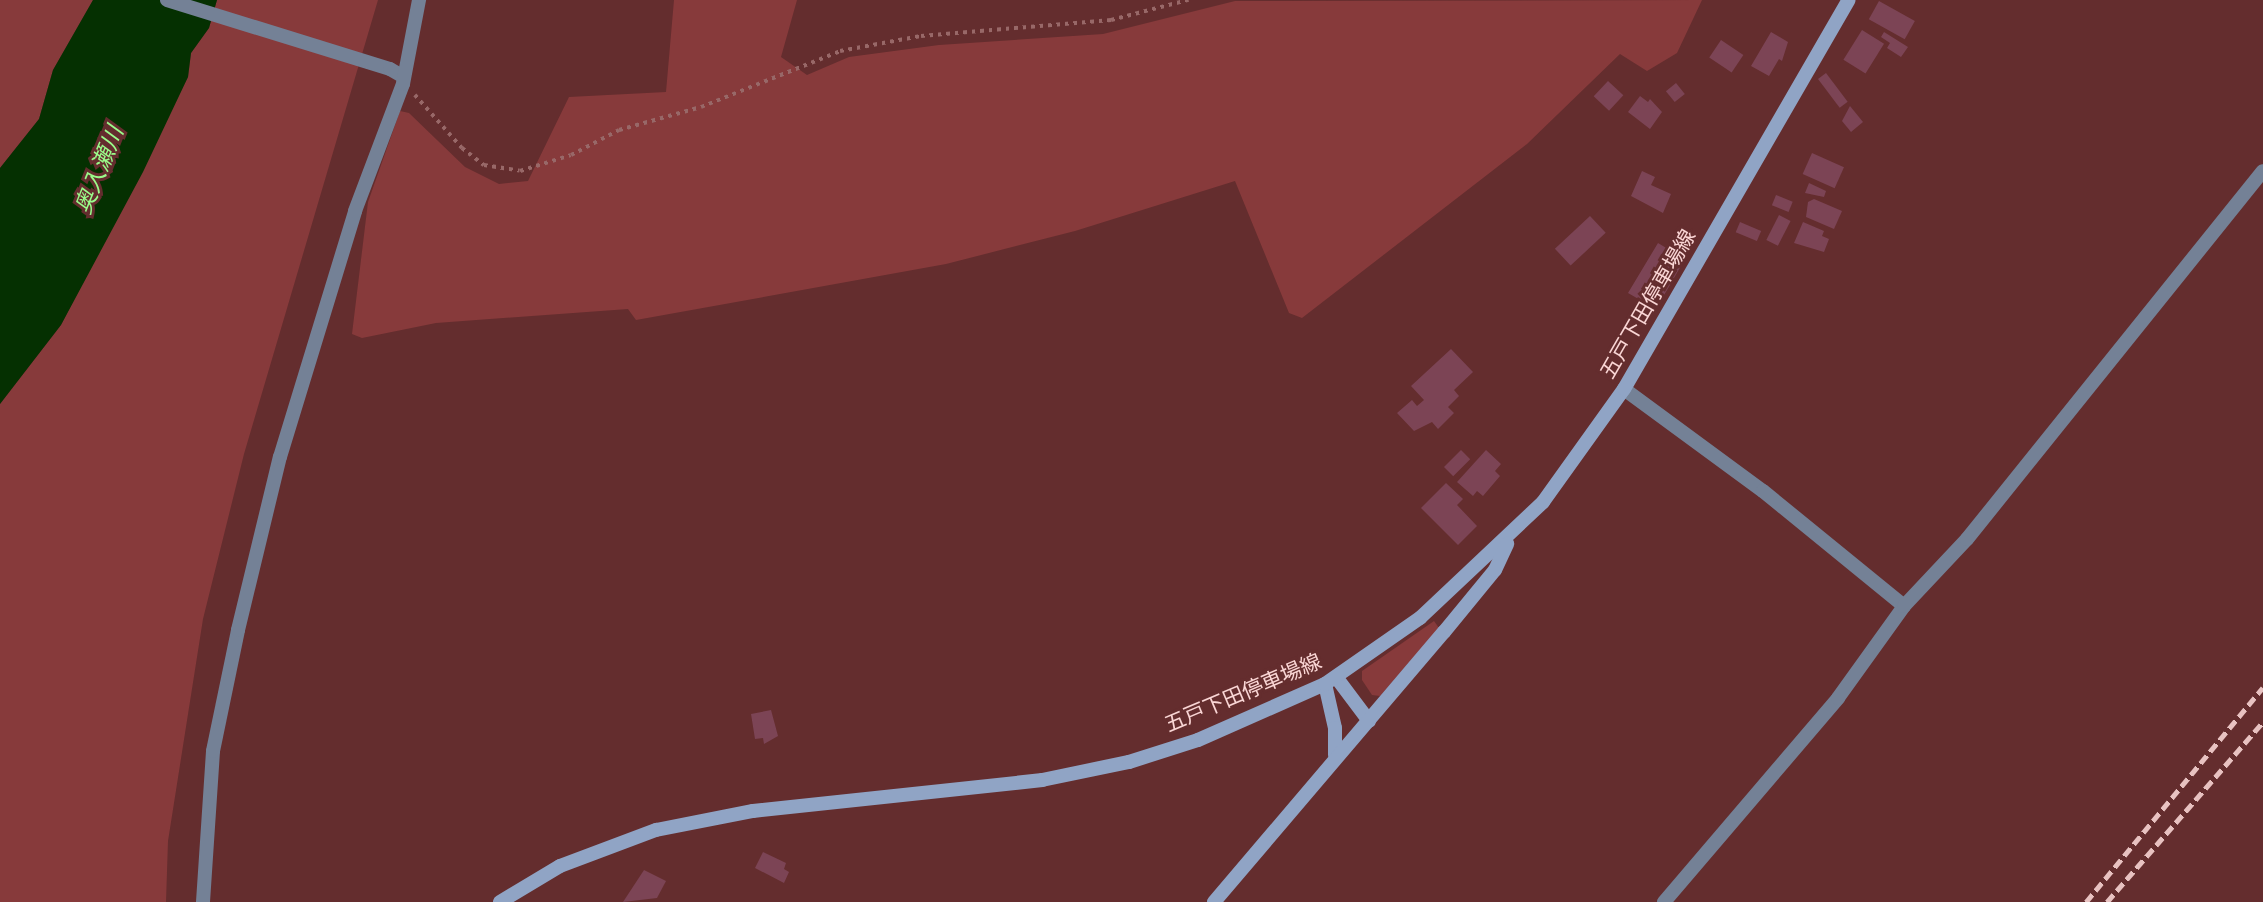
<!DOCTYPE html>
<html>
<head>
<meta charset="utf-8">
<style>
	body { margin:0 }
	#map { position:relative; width:2263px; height:902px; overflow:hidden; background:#642d2e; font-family:Cabin,"Noto Sans JP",sans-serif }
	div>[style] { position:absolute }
	.green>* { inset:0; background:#873a3b }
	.water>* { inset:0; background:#053001 }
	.building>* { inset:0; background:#7c4455; transform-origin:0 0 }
	.path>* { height:3.5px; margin-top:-1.75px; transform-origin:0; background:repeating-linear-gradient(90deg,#986868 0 3.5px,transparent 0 8.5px) }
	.street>* { height:14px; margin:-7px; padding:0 7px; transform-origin:7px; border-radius:7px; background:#748196 }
	.secondary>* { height:14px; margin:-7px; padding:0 7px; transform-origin:7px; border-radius:7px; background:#90a4c5 }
	.rail>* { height:5px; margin-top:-2.5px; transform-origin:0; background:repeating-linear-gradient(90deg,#e8c2c1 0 10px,transparent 0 15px) }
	span { translate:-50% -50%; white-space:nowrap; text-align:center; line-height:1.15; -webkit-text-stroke:6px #642d2e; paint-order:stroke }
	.street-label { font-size:21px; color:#fad6d5 }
	.water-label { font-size:23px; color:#9afc8a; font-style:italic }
</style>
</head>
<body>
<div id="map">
	<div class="green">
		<div style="clip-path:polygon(0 0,93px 0,53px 70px,39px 119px,0 168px)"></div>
		<div style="clip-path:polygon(217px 0,378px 0,244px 454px,203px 619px,168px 841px,166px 902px,0 902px,0 404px,61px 325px,188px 77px,191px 53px,209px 28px)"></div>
		<div style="clip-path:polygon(674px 0,797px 0,781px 57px,807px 75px,849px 57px,939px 45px,1103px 34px,1235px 1px,1702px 0,1677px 53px,1647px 71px,1620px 54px,1527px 144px,1302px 318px,1289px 313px,1235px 181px,1075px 231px,946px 264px,636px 320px,628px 309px,436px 323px,362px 338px,352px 334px,368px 202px,400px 111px,409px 113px,465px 167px,499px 184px,528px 181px,569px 97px,666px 92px)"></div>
		<div style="clip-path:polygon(1434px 621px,1439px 628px,1380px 696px,1372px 695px,1362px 680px,1362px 671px)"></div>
	</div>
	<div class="water">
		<div style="clip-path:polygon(93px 0,217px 0,209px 28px,191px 53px,188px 77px,143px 172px,61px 325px,0 404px,0 168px,39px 119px,53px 70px)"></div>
	</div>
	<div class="building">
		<div style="left:1879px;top:1px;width:41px;height:21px;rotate:29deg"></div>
		<div style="left:1862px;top:30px;width:26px;height:35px;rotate:32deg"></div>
		<div style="clip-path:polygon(1771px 32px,1788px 42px,1782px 61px,1779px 59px,1769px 76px,1751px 66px)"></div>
		<div style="clip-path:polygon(1884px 32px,1908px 47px,1901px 57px,1887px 48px,1890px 43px,1881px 37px)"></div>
		<div style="left:1721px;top:40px;width:27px;height:21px;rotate:34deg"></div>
		<div style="left:1826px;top:73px;width:36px;height:10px;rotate:53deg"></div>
		<div style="left:1608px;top:81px;width:21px;height:21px;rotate:43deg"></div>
		<div style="left:1676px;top:83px;width:14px;height:13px;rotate:51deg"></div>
		<div style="clip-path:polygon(1640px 96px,1648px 102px,1650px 99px,1662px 112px,1650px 129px,1628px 112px)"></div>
		<div style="clip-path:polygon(1850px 106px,1863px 122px,1851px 132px,1842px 121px)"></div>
		<div style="left:1812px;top:153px;width:35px;height:23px;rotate:24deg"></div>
		<div style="clip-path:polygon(1642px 171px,1655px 177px,1651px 185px,1671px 194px,1663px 213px,1631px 196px)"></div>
		<div style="clip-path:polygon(1809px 183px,1826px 191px,1824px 197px,1805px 193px)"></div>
		<div style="left:1776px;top:195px;width:18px;height:11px;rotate:22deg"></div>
		<div style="clip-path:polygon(1814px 199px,1842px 211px,1834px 229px,1806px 217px,1808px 202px)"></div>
		<div style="left:1779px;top:215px;width:13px;height:28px;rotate:27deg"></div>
		<div style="left:1590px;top:216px;width:23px;height:48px;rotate:47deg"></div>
		<div style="left:1740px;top:222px;width:23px;height:11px;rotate:23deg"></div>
		<div style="clip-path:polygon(1803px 222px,1824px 231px,1822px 236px,1829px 239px,1824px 252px,1794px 243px)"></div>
		<div style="clip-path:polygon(1672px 242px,1683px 249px,1680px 256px,1685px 259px,1656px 309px,1628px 293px,1658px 243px,1668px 249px)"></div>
		<div style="clip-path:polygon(1451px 349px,1473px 372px,1454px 390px,1459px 396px,1448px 407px,1454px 413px,1438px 429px,1432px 422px,1414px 431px,1397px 413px,1412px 400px,1417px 406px,1424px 400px,1411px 386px)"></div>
		<div style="left:1461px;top:450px;width:13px;height:24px;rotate:45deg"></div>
		<div style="clip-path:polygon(1486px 450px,1501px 464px,1495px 471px,1500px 476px,1483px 496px,1477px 491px,1473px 496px,1457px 482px)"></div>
		<div style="clip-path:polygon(1446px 483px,1463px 499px,1457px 505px,1477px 526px,1458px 545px,1421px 508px)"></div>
		<div style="clip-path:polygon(771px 710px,778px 736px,764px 744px,763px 738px,755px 739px,751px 714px)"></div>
		<div style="clip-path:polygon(763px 852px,786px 863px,784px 869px,789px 872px,784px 883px,755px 868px)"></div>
		<div style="clip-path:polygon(644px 870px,666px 881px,657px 898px,623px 902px)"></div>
	</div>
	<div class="path">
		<div style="left:415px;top:95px;width:71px;rotate:48.4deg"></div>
		<div style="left:462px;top:148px;width:28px;rotate:38deg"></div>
		<div style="left:484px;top:165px;width:36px;rotate:9deg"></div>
		<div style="left:520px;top:171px;width:53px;rotate:-17.4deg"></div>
		<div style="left:571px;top:155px;width:54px;rotate:-27.5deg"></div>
		<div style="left:619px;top:130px;width:85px;rotate:-15.7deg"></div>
		<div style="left:701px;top:107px;width:150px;rotate:-21.9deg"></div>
		<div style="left:840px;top:51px;width:82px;rotate:-10.5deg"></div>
		<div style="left:921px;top:36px;width:191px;rotate:-4.8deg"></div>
		<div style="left:1111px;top:20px;width:80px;rotate:-14.6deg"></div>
	</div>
	<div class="street">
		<div style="left:167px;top:0;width:233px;rotate:17.2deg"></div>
		<div style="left:390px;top:69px;width:16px;rotate:30deg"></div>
		<div style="left:1624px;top:389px;width:172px;rotate:36.3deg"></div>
		<div style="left:1763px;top:491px;width:182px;rotate:39.2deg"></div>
		<div style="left:203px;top:902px;width:151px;rotate:-86.2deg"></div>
		<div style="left:213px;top:751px;width:124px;rotate:-78.3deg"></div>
		<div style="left:238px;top:630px;width:178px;rotate:-76.4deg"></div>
		<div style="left:280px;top:457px;width:257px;rotate:-73deg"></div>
		<div style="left:355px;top:211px;width:136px;rotate:-69.3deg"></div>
		<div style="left:403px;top:84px;width:86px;rotate:-79.2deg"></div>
		<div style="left:1664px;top:902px;width:268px;rotate:-49.5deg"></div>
		<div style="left:1838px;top:698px;width:113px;rotate:-54.3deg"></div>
		<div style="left:1904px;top:606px;width:92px;rotate:-46.8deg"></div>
		<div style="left:1967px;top:539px;width:472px;rotate:-51.2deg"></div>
	</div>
	<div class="secondary">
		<div style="left:1336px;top:677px;width:55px;rotate:53.1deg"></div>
		<div style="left:1325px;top:684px;width:45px;rotate:77.2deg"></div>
		<div style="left:1335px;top:728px;width:27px;rotate:90deg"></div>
		<div style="left:500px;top:902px;width:70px;rotate:-31deg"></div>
		<div style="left:560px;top:866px;width:103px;rotate:-20.6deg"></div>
		<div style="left:656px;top:830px;width:99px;rotate:-11.1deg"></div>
		<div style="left:753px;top:811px;width:291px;rotate:-6.1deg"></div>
		<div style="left:1042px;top:780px;width:89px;rotate:-11.7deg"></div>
		<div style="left:1129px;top:762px;width:72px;rotate:-17.7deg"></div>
		<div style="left:1198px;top:740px;width:139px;rotate:-23.8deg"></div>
		<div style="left:1325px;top:684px;width:116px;rotate:-34.8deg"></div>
		<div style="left:1420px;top:618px;width:169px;rotate:-43.3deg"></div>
		<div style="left:1543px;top:502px;width:139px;rotate:-54.4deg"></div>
		<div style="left:1624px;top:389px;width:449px;rotate:-60deg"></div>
		<div style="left:1214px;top:902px;width:355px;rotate:-49.6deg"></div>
		<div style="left:1444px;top:632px;width:80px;rotate:-50.6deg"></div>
		<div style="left:1495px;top:570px;width:29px;rotate:-65deg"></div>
	</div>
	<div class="rail">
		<div style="left:2086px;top:902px;width:278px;rotate:-50.5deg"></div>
		<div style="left:2107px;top:902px;width:238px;rotate:-49.1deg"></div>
	</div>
	<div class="street-label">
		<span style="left:1648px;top:304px;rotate:-60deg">五戸下田停車場線</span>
		<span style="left:1243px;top:693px;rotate:-23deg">五戸下田停車場線</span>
	</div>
	<div class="water-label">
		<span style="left:99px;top:170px;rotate:-68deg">奥入瀬川</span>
	</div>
</div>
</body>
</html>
